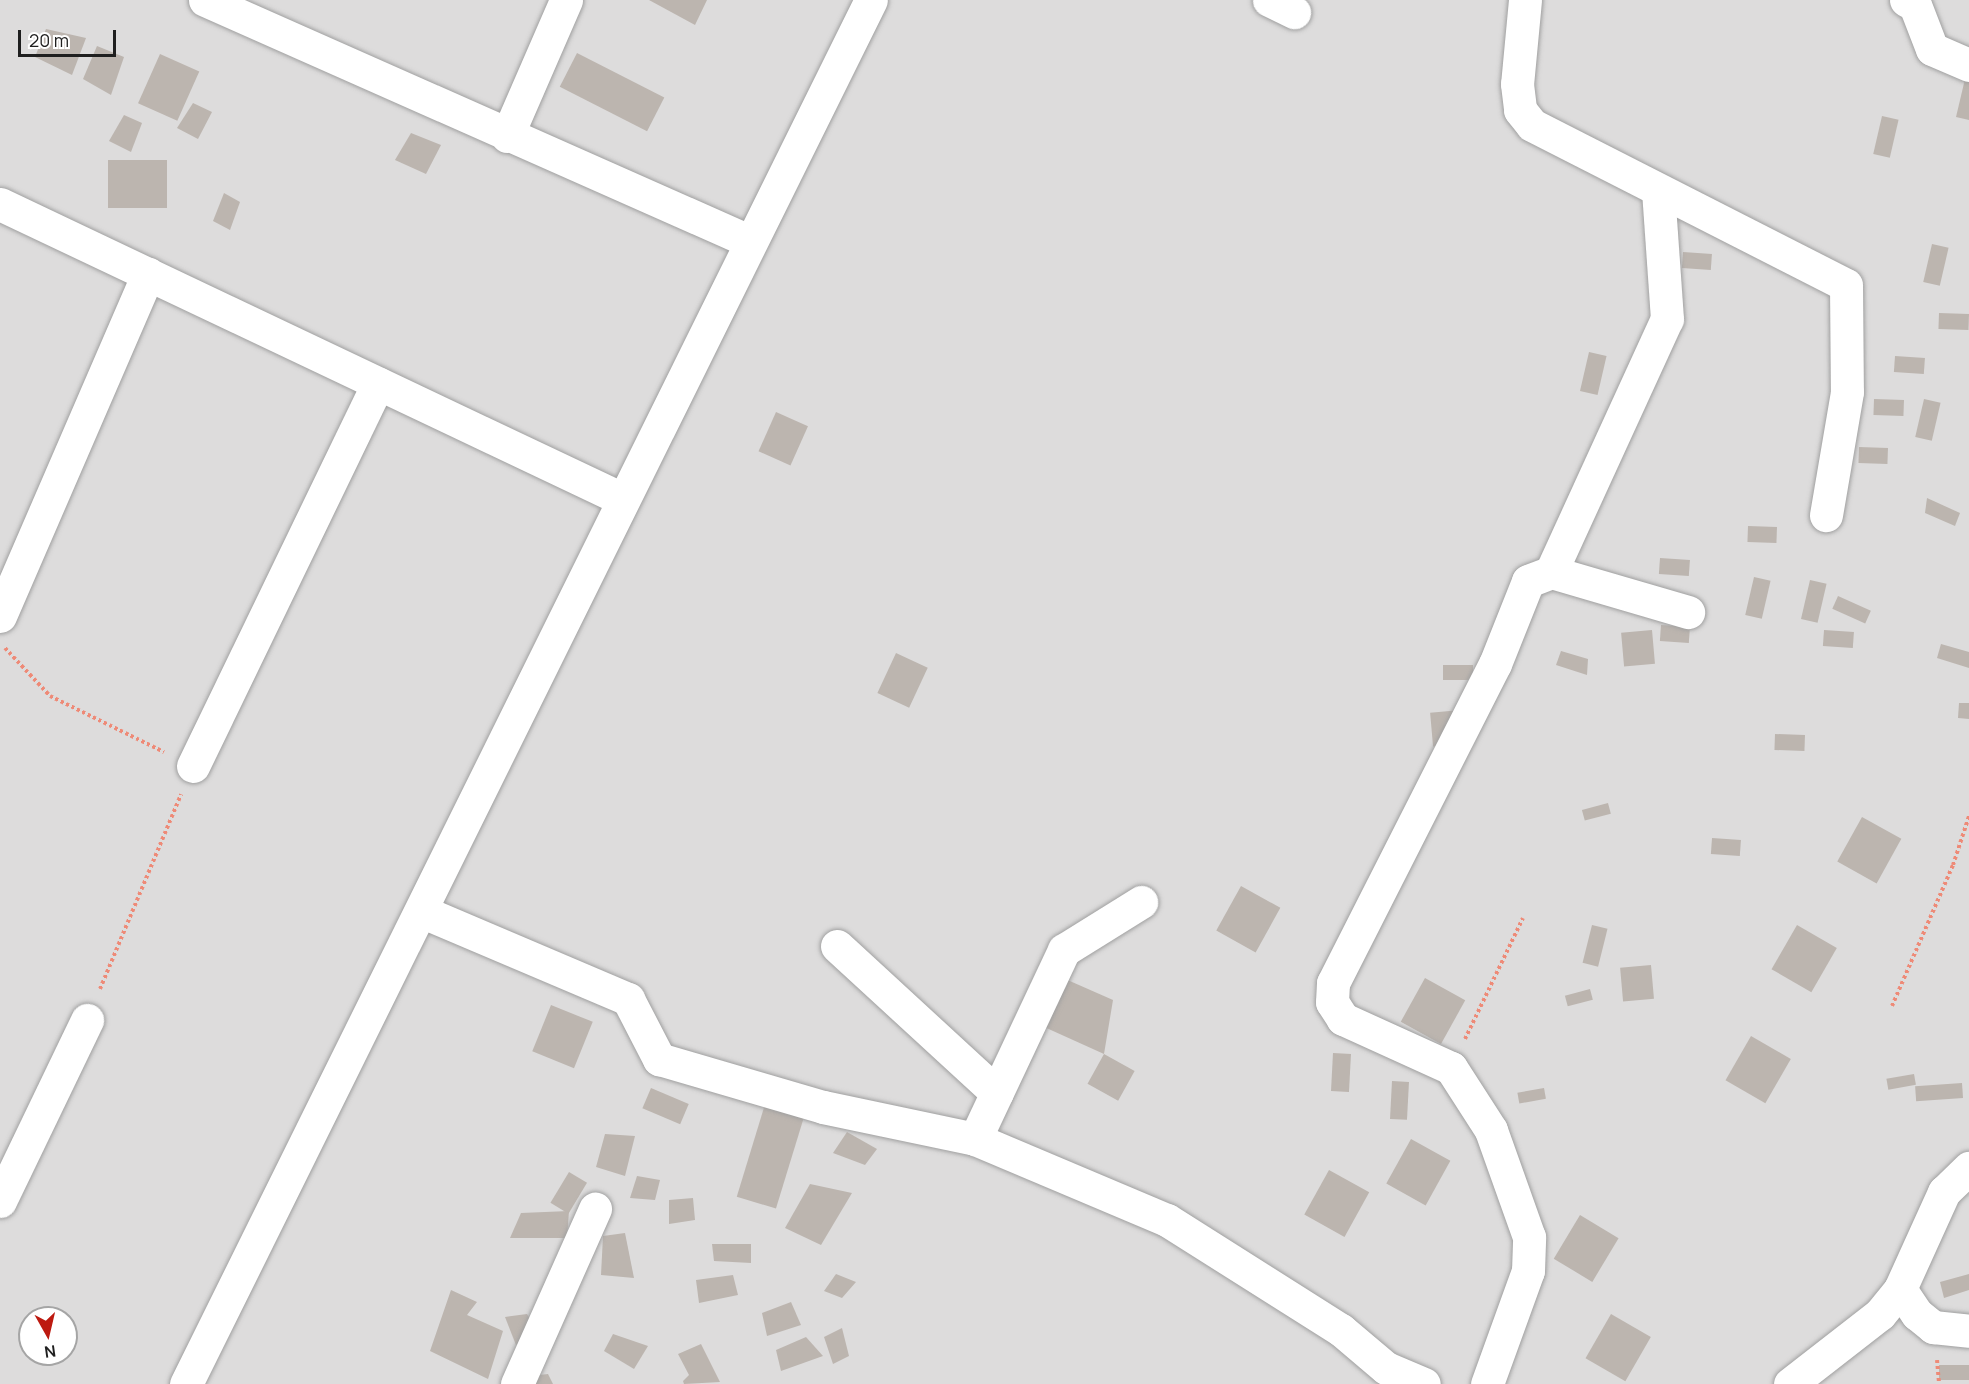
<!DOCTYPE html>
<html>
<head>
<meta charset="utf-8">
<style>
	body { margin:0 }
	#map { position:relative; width:1969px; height:1384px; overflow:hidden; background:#efece6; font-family:Manrope,sans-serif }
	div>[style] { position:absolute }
	.residential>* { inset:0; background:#dddcdc }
	.building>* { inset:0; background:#bcb5af; transform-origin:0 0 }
	.path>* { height:4px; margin-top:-2px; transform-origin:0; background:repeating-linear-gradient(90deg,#ee8a77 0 3px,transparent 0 6px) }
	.roads { filter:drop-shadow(0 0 2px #a0a0a0) drop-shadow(0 0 2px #a0a0a0) }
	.minor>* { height:33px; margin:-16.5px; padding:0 16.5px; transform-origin:16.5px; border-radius:16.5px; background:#fff }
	span { translate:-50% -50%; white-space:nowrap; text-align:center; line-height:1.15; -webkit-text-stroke:4.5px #fff; paint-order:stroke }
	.north { position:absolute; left:18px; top:1306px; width:60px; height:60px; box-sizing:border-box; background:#fff; border:2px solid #a5a5a5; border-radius:50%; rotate:172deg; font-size:16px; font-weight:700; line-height:24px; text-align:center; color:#1f1f1f }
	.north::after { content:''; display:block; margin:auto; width:21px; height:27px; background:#bd1a10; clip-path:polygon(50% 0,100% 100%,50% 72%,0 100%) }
	.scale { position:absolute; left:18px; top:30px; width:98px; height:27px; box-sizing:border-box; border:3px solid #1f1f1f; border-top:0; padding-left:8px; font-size:18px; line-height:21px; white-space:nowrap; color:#1f1f1f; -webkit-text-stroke:4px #fff; paint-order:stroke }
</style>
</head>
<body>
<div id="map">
	<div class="residential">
		<div style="clip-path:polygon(evenodd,0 0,1969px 0,1969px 1384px,0 1384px,0 0,30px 1318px,66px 1318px,66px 1354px,30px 1354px,30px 1318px)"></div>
	</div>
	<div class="building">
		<div style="clip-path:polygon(649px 0,707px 0,695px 25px)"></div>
		<div style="clip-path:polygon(46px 29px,86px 38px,72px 75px,35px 57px)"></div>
		<div style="clip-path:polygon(97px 46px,124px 57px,111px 95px,83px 79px)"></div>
		<div style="left:577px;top:53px;width:98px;height:38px;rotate:27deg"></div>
		<div style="left:160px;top:54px;width:43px;height:54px;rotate:24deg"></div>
		<div style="clip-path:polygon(1965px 79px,1969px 80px,1969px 120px,1956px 117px)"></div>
		<div style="clip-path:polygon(193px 103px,212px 112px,198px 139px,177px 128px)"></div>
		<div style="clip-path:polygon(124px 115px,142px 123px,131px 152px,109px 141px)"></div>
		<div style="left:1882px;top:116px;width:17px;height:39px;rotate:13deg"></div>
		<div style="clip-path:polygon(411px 133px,441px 145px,426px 174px,395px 160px)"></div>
		<div style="left:108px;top:160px;width:59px;height:48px"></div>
		<div style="clip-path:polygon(224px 193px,240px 202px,230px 230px,213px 221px)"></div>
		<div style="left:1932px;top:244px;width:17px;height:39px;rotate:13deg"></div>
		<div style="left:1683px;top:252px;width:29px;height:16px;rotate:4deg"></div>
		<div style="left:1939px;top:313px;width:30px;height:16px;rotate:2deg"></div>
		<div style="left:1589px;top:352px;width:18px;height:40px;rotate:13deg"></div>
		<div style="left:1895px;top:356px;width:30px;height:16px;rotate:4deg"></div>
		<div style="left:1874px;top:399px;width:30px;height:16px;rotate:2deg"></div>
		<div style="left:1924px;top:399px;width:17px;height:39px;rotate:13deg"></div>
		<div style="left:776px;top:412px;width:35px;height:43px;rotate:24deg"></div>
		<div style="left:1859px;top:447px;width:29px;height:16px;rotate:2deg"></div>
		<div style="clip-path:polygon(1927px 498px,1960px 513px,1955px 526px,1925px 513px)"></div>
		<div style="left:1748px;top:526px;width:29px;height:16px;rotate:2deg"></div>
		<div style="left:1660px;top:558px;width:30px;height:16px;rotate:4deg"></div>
		<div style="left:1754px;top:577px;width:17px;height:39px;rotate:13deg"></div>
		<div style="left:1810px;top:580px;width:17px;height:40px;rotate:13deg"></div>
		<div style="left:1838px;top:596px;width:36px;height:14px;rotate:24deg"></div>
		<div style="left:1661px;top:625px;width:29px;height:16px;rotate:4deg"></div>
		<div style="left:1652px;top:630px;width:34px;height:31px;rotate:85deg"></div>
		<div style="left:1824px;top:630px;width:30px;height:16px;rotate:4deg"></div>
		<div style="clip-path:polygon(1941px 644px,1969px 652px,1969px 668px,1937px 658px)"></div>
		<div style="clip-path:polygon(1561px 651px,1588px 659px,1587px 675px,1556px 665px)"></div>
		<div style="left:896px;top:653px;width:35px;height:44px;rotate:25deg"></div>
		<div style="left:1443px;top:665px;width:30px;height:15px"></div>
		<div style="clip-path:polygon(1959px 703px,1969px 703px,1969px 719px,1958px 718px)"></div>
		<div style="left:1461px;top:710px;width:34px;height:31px;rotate:85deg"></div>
		<div style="left:1775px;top:734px;width:30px;height:16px;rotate:2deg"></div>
		<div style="left:1608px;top:803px;width:11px;height:27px;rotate:75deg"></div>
		<div style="left:1862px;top:817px;width:45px;height:51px;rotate:29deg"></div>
		<div style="left:1712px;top:838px;width:29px;height:16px;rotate:4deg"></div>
		<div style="left:1241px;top:886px;width:45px;height:51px;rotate:29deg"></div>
		<div style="left:1592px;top:925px;width:16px;height:39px;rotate:14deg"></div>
		<div style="left:1797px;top:925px;width:46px;height:51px;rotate:30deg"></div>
		<div style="left:1651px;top:965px;width:34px;height:31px;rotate:85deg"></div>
		<div style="clip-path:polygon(1063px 978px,1113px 1000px,1104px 1054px,1042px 1026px)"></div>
		<div style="left:1425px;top:978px;width:46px;height:50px;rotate:29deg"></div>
		<div style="left:1590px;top:989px;width:11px;height:26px;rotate:75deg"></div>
		<div style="left:551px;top:1005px;width:45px;height:50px;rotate:22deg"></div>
		<div style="left:1751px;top:1036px;width:46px;height:51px;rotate:30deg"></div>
		<div style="left:1333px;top:1053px;width:18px;height:38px;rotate:3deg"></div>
		<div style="left:1104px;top:1054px;width:35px;height:34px;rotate:29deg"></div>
		<div style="left:1914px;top:1074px;width:11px;height:28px;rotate:80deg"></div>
		<div style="left:1392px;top:1081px;width:17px;height:38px;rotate:3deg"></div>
		<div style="left:1962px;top:1083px;width:15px;height:47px;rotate:86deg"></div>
		<div style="left:651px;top:1088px;width:41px;height:22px;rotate:23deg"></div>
		<div style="left:1544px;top:1088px;width:11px;height:27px;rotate:80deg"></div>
		<div style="left:766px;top:1101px;width:41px;height:100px;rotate:17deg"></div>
		<div style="clip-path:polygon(847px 1132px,877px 1149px,865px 1165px,833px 1153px)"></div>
		<div style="clip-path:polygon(605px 1134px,635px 1136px,625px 1176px,596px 1167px)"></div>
		<div style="left:1411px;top:1139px;width:45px;height:51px;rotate:29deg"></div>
		<div style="left:1329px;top:1170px;width:46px;height:51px;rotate:29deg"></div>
		<div style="left:569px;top:1172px;width:21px;height:36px;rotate:31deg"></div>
		<div style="clip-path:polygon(637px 1176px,660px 1180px,655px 1200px,630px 1198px)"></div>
		<div style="clip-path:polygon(810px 1184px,852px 1193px,821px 1245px,785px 1228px)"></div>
		<div style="clip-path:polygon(693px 1198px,695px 1220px,669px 1224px,669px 1200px)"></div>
		<div style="clip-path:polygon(569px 1211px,567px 1238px,510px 1238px,521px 1213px)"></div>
		<div style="left:1580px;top:1215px;width:45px;height:51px;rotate:31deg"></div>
		<div style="clip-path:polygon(625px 1233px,634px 1278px,601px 1275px,603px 1236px)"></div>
		<div style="clip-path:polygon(712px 1244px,751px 1244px,751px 1263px,714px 1261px)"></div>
		<div style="clip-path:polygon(836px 1274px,856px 1282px,842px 1298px,824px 1291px)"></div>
		<div style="clip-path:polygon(1969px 1274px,1969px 1290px,1944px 1298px,1940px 1282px)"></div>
		<div style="clip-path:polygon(733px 1275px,738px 1295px,699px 1303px,696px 1280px)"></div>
		<div style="clip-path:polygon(451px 1290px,477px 1302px,467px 1315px,503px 1331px,488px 1379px,430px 1351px)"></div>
		<div style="clip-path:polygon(791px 1302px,801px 1325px,767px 1336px,762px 1313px)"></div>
		<div style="clip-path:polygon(527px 1314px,540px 1334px,516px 1345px,505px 1317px)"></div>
		<div style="left:1611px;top:1314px;width:46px;height:51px;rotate:30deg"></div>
		<div style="clip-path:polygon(842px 1328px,849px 1356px,833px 1364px,824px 1337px)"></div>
		<div style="clip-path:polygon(613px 1334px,648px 1346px,634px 1369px,604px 1351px)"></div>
		<div style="clip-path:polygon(806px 1337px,823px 1356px,781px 1371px,776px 1350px)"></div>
		<div style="clip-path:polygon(701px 1344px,720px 1382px,684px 1384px,683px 1381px,689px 1375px,678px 1354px)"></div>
		<div style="left:1969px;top:1365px;width:15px;height:30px;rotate:90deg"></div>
		<div style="clip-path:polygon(548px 1374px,553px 1384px,526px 1384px,523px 1377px)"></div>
	</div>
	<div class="path">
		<div style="left:5px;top:648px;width:66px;rotate:46.8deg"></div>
		<div style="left:50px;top:696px;width:127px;rotate:26.2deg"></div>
		<div style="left:100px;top:989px;width:211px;rotate:-67.4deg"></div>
		<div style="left:1892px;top:1006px;width:154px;rotate:-66.6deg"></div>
		<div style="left:1953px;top:865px;width:52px;rotate:-71.9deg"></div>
		<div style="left:1465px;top:1039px;width:134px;rotate:-64.4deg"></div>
		<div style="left:1937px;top:1360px;width:24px;rotate:85deg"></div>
	</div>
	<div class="roads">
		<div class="minor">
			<div style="left:205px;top:0;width:595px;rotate:23.89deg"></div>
			<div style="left:1269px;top:0;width:28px;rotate:26deg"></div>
			<div style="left:1525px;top:0;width:84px;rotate:95.4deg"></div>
			<div style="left:1517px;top:84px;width:26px;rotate:83deg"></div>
			<div style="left:1520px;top:110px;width:19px;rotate:51deg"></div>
			<div style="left:1532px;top:125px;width:352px;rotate:27deg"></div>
			<div style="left:1846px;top:285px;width:107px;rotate:89.5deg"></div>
			<div style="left:1847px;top:392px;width:125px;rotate:99.7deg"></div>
			<div style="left:1906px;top:0;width:10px;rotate:29deg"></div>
			<div style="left:1915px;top:5px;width:47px;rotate:68.9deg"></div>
			<div style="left:1932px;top:49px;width:40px;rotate:23.4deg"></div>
			<div style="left:507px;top:136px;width:148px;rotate:-66.5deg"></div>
			<div style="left:0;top:204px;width:688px;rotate:25.37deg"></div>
			<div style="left:1551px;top:572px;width:278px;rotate:-65.4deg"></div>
			<div style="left:1667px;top:319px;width:128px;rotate:-94deg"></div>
			<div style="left:0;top:616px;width:373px;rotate:-66.6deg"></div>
			<div style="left:193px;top:766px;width:425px;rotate:-64.2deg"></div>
			<div style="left:423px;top:912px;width:223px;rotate:23deg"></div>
			<div style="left:628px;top:999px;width:68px;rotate:62.7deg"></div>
			<div style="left:659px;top:1059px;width:171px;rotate:16.3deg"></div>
			<div style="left:823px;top:1107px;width:155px;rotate:11.9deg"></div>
			<div style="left:975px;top:1139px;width:208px;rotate:22.9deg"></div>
			<div style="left:1167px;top:1220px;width:206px;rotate:32.3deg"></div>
			<div style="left:1341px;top:1330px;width:59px;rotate:40.2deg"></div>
			<div style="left:1386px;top:1368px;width:41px;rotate:22.8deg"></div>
			<div style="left:837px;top:946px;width:217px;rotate:42.6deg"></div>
			<div style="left:975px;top:1139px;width:209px;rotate:-64.8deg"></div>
			<div style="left:1064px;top:950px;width:91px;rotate:-31.9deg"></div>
			<div style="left:0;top:1201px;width:201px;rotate:-64.3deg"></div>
			<div style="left:1900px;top:1289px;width:30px;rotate:56deg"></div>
			<div style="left:1917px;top:1314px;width:21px;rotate:39deg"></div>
			<div style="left:1933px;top:1327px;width:36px;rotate:6deg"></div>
			<div style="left:186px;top:1384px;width:1544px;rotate:-63.67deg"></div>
			<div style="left:517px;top:1384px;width:192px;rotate:-66deg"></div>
			<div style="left:1487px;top:1384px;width:120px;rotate:-70.1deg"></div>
			<div style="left:1528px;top:1271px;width:34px;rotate:-88deg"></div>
			<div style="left:1529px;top:1237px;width:114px;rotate:-109.6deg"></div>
			<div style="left:1491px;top:1130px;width:74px;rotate:-122.8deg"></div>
			<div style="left:1451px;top:1068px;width:119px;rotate:-155.6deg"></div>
			<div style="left:1343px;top:1019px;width:20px;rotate:-123deg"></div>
			<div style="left:1332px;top:1002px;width:19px;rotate:-87deg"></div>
			<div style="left:1333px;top:983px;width:358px;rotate:-63.1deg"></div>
			<div style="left:1495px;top:664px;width:89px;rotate:-68.3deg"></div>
			<div style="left:1528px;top:581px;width:25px;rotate:-21deg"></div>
			<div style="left:1551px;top:572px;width:143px;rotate:16.3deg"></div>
			<div style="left:1790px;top:1384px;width:114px;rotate:-37.9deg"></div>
			<div style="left:1880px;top:1314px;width:32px;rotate:-51deg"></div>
			<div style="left:1900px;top:1289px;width:107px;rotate:-65.6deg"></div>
			<div style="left:1944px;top:1192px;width:35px;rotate:-44deg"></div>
		</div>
	</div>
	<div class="north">N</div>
	<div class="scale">20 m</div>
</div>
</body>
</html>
